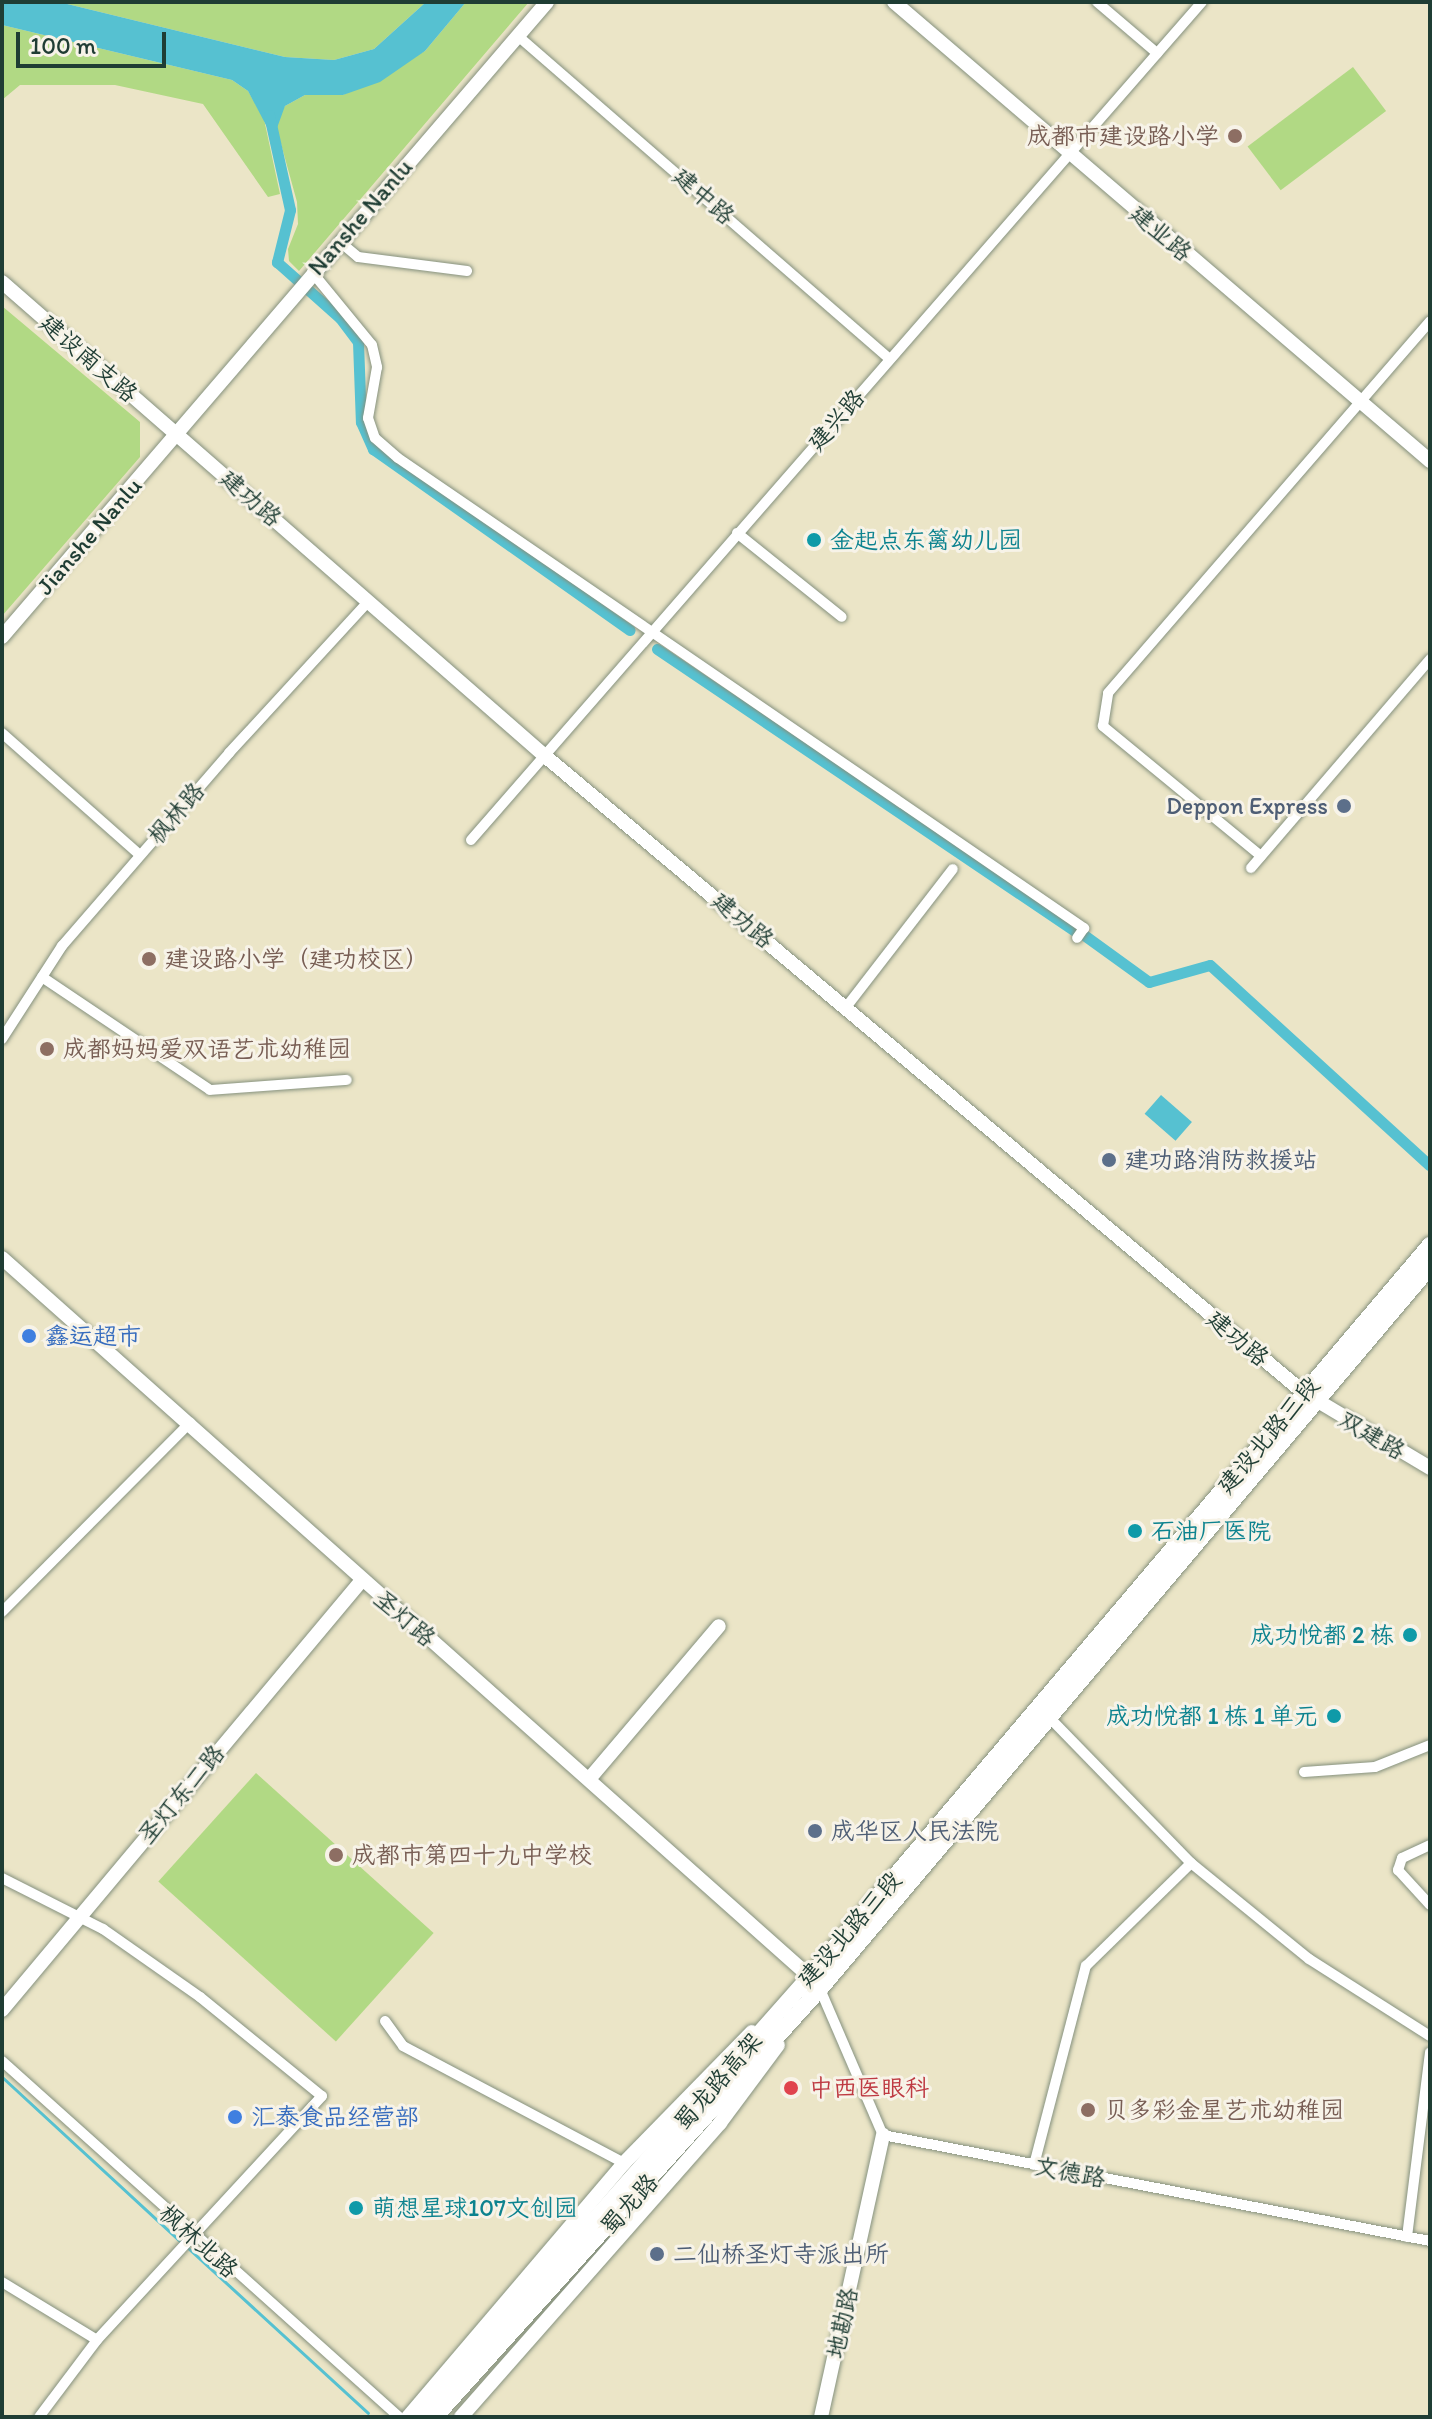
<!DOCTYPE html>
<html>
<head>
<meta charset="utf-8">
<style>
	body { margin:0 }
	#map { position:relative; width:1432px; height:2419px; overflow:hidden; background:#ebe5c7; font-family:Itim,"LXGW WenKai TC",sans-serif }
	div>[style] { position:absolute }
	.green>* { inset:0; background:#b1d984; transform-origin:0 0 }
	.water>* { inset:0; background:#56c1d1; transform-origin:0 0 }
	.stream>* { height:3px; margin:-1.5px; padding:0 1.5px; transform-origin:1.5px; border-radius:1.5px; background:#56c1d1 }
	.canal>* { height:11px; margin:-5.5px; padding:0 5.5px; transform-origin:5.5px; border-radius:5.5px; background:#56c1d1 }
	.roads { filter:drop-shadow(0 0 2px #85917e) drop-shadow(0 0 2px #85917e) }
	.street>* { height:10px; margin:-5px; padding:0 5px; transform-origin:5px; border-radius:5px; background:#fff }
	.secondary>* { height:14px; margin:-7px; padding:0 7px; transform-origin:7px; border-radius:7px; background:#fff }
	.primary>* { height:16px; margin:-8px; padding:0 8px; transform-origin:8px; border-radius:8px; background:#fff }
	.dots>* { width:22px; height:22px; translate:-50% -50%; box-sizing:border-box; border:4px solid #f7f3e8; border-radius:50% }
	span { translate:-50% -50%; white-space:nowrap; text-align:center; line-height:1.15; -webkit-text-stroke:6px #f7f3e8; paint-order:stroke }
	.education-label { font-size:24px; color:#785e54 }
	.right { translate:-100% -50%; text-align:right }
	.left { translate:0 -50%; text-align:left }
	.street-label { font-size:24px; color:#1f3d34 }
	.culture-label { font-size:24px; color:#0d838f }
	.service-label { font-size:24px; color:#4e5e75 }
	.shop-label { font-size:24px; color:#366cbe }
	.health-label { font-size:24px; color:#be3a42 }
	.frame { position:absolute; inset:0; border:4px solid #1f3d34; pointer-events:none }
	.scale { position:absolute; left:16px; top:32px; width:150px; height:36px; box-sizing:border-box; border:4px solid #1f3d34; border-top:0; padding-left:10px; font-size:24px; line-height:28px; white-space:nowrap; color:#1f3d34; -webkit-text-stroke:6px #f7f3e8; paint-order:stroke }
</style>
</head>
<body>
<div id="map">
	<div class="green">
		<div style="clip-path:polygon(59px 2px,426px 2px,374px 49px,334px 60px,285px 57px)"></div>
		<div style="clip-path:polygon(466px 2px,529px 2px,299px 271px,289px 261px,288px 249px,298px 224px,297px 202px,275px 122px,285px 106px,305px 95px,343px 95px,425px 51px)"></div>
		<div style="clip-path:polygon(2px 25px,232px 80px,248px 91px,264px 119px,280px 194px,268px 197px,203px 104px,115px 85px,20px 85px,2px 100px)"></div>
		<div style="left:1353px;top:67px;width:55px;height:132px;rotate:53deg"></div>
		<div style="clip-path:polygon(2px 306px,140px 422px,140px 457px,2px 616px)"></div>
		<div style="left:256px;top:1773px;width:239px;height:146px;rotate:42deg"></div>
	</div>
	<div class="water">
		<div style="clip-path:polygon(2px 2px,59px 2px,285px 57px,334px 60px,374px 49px,426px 2px,466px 2px,425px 51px,380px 82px,343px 95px,305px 95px,285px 106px,277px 128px,267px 127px,248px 91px,232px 80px,2px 25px)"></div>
		<div style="left:1161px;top:1095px;width:41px;height:25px;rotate:41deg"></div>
	</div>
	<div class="stream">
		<div style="left:2px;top:2077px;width:245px;rotate:42.7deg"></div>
		<div style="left:188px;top:2248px;width:244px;rotate:42.5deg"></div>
	</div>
	<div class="canal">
		<div style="left:269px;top:115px;width:97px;rotate:77.5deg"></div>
		<div style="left:290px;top:210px;width:54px;rotate:104deg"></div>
		<div style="left:277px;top:262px;width:84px;rotate:41.6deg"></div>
		<div style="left:340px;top:318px;width:30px;rotate:53deg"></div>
		<div style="left:358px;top:342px;width:80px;rotate:87.9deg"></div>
		<div style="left:361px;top:422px;width:30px;rotate:66deg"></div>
		<div style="left:373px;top:449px;width:314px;rotate:35.2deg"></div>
		<div style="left:657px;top:649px;width:504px;rotate:34.01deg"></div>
		<div style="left:1084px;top:935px;width:80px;rotate:35.9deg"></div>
		<div style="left:1149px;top:982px;width:63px;rotate:-15.6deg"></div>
		<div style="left:1210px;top:965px;width:297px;rotate:42.4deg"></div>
	</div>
	<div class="roads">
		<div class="street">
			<div style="left:1097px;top:2px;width:79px;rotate:40.4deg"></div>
			<div style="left:518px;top:36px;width:492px;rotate:41deg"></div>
			<div style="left:339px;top:241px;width:25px;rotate:40deg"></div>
			<div style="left:358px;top:257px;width:110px;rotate:7.3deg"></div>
			<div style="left:312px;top:272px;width:94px;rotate:50.6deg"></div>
			<div style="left:372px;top:345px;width:23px;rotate:77deg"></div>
			<div style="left:377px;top:367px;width:52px;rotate:100deg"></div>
			<div style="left:368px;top:418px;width:21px;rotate:71deg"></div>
			<div style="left:375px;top:438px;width:30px;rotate:41deg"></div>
			<div style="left:398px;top:458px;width:832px;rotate:34.42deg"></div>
			<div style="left:1084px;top:928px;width:12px;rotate:125deg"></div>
			<div style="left:737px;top:533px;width:134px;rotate:38.7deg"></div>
			<div style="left:2px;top:733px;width:184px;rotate:41.5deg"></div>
			<div style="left:471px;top:840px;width:1112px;rotate:-48.9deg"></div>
			<div style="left:1261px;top:856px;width:205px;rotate:-140.6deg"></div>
			<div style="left:1103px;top:726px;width:33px;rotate:-81deg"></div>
			<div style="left:1108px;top:693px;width:492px;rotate:-49.1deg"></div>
			<div style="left:1251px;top:868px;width:275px;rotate:-49.4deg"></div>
			<div style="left:42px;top:977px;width:202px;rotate:33.9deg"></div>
			<div style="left:210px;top:1090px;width:137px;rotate:-4.2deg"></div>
			<div style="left:847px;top:1006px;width:173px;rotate:-52.3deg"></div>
			<div style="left:2px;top:1039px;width:111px;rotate:-57.2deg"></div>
			<div style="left:62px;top:946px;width:255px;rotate:-49.1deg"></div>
			<div style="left:229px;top:753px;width:207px;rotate:-47.4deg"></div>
			<div style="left:2px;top:1612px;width:267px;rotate:-45.2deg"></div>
			<div style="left:1047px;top:1715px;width:206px;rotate:45.8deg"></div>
			<div style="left:1191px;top:1863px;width:152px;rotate:39.1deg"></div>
			<div style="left:1309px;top:1959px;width:143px;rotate:32.5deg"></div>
			<div style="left:1304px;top:1772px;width:71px;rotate:-4deg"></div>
			<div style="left:1375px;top:1767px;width:59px;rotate:-21.8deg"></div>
			<div style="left:1430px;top:1845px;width:31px;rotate:155deg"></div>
			<div style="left:1402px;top:1858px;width:13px;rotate:108deg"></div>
			<div style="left:1398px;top:1870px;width:47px;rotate:47.6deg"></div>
			<div style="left:2px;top:1878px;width:113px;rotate:26.8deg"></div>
			<div style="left:103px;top:1929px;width:118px;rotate:35deg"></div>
			<div style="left:200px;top:1997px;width:157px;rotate:39.1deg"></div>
			<div style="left:322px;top:2096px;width:332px;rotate:132.7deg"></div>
			<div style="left:97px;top:2340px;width:96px;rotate:127deg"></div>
			<div style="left:820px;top:1989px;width:159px;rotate:66.7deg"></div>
			<div style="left:883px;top:2135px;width:557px;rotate:10.97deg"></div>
			<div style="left:385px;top:2021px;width:31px;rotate:54deg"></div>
			<div style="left:403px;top:2046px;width:250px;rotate:27.9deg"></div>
			<div style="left:2px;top:2061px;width:533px;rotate:41.88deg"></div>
			<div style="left:1034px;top:2165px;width:206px;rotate:-75.4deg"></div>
			<div style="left:1086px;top:1966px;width:147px;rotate:-44.4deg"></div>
			<div style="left:1407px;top:2237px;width:186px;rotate:-82.9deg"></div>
			<div style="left:2px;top:2282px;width:111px;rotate:31.4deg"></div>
		</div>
		<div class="secondary">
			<div style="left:894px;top:2px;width:706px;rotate:40.57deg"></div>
			<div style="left:2px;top:282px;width:721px;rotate:41.12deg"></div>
			<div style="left:545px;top:756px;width:989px;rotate:40deg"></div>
			<div style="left:1303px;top:1392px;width:148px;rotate:30.9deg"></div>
			<div style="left:2px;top:637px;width:837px;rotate:-49.36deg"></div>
			<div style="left:2px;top:1258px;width:1091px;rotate:41.66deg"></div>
			<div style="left:590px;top:1778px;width:199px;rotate:-49.7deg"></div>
			<div style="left:2px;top:2010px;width:561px;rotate:-50.06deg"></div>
			<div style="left:408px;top:2417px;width:333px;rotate:-49.6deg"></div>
			<div style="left:624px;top:2163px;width:183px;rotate:-45.7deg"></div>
			<div style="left:461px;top:2417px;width:392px;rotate:-48.6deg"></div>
			<div style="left:720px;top:2123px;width:97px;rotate:-53.4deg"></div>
			<div style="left:821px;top:2417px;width:289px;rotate:-77.6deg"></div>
		</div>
		<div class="primary">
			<div style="left:420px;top:2417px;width:592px;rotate:-48.5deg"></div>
			<div style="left:812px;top:1974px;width:956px;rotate:-49.71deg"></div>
			<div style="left:435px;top:2417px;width:576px;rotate:-48.03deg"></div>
			<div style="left:820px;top:1989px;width:945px;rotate:-49.81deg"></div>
		</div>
	</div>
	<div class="dots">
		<div style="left:1235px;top:136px;background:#8d6e63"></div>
		<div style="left:814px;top:540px;background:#0f9aa8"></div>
		<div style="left:1344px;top:806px;background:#5c6f8a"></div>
		<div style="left:149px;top:959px;background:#8d6e63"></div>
		<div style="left:47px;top:1049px;background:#8d6e63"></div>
		<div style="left:1109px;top:1160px;background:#5c6f8a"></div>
		<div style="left:29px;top:1336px;background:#3f7fe0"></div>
		<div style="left:1135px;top:1531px;background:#0f9aa8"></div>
		<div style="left:1410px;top:1635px;background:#0f9aa8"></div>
		<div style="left:1334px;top:1716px;background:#0f9aa8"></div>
		<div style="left:815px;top:1831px;background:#5c6f8a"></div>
		<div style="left:336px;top:1855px;background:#8d6e63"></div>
		<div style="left:791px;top:2088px;background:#e0444e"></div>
		<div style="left:1088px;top:2110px;background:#8d6e63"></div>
		<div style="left:235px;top:2117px;background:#3f7fe0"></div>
		<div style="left:356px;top:2208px;background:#0f9aa8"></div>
		<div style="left:657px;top:2254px;background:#5c6f8a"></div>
	</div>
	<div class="education-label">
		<span class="right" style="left:1219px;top:136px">成都市建设路小学</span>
		<span class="left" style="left:165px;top:959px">建设路小学（建功校区）</span>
		<span class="left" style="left:63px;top:1049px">成都妈妈爱双语艺术幼稚园</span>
		<span class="left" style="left:352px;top:1855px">成都市第四十九中学校</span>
		<span class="left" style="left:1104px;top:2110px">贝多彩金星艺术幼稚园</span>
	</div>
	<div class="street-label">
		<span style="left:704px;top:196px;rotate:41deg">建中路</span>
		<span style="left:360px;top:217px;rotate:-49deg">Nanshe Nanlu</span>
		<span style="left:1161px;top:233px;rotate:40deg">建业路</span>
		<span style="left:89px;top:358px;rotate:41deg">建设南支路</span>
		<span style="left:836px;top:420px;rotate:-49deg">建兴路</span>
		<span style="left:251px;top:498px;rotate:41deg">建功路</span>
		<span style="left:89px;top:536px;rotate:-49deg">Jianshe Nanlu</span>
		<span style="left:176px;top:813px;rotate:-49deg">枫林路</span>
		<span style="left:743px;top:920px;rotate:40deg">建功路</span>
		<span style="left:1238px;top:1338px;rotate:40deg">建功路</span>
		<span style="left:1268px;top:1435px;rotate:-50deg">建设北路三段</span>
		<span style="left:1372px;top:1435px;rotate:30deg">双建路</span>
		<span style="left:405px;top:1618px;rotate:41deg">圣灯路</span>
		<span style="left:181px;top:1794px;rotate:-50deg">圣灯东二路</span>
		<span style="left:849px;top:1929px;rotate:-49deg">建设北路三段</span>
		<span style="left:718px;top:2081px;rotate:-49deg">蜀龙路高架</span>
		<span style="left:1070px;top:2172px;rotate:11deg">文德路</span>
		<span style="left:629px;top:2204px;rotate:-48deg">蜀龙路</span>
		<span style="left:199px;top:2241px;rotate:42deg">枫林北路</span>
		<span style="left:842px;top:2323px;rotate:-78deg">地勘路</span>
	</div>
	<div class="culture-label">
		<span class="left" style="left:830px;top:540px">金起点东篱幼儿园</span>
		<span class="left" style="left:1151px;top:1531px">石油厂医院</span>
		<span class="right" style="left:1394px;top:1635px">成功悦都 2 栋</span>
		<span class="right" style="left:1318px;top:1716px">成功悦都 1 栋 1 单元</span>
		<span class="left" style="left:372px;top:2208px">萌想星球107文创园</span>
	</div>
	<div class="service-label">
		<span class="right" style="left:1328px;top:806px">Deppon Express</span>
		<span class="left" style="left:1125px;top:1160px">建功路消防救援站</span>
		<span class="left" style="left:831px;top:1831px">成华区人民法院</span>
		<span class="left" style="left:673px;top:2254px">二仙桥圣灯寺派出所</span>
	</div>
	<div class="shop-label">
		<span class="left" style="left:45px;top:1336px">鑫运超市</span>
		<span class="left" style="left:251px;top:2117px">汇泰食品经营部</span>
	</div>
	<div class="health-label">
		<span class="left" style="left:809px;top:2088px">中西医眼科</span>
	</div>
	<div class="frame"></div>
	<div class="scale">100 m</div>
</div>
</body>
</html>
